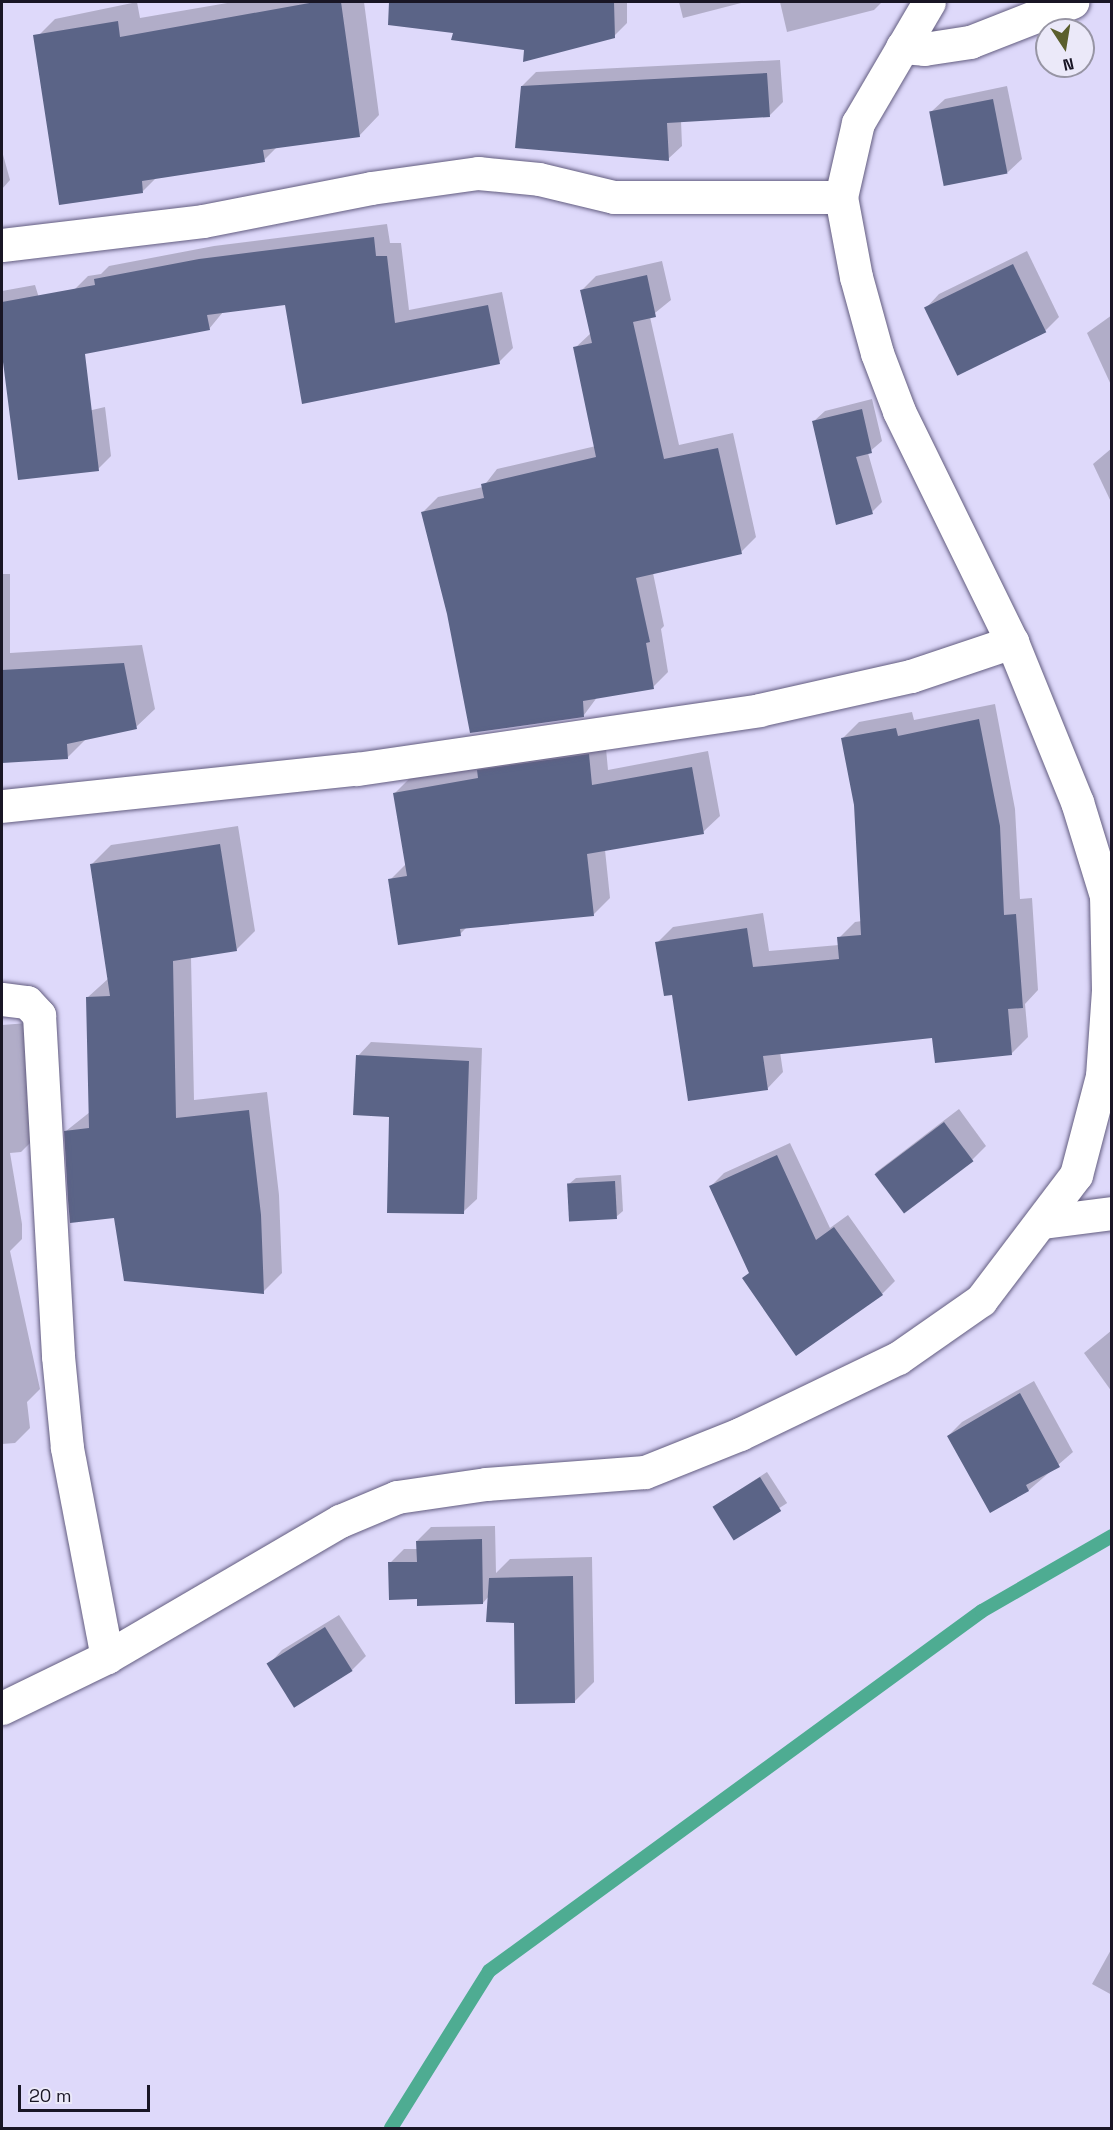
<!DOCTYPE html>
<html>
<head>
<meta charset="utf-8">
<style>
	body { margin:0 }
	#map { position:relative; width:1113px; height:2130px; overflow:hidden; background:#ded9fa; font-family:"Space Grotesk",sans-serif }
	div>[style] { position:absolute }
	.shadow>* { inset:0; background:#0003; transform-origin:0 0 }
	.stream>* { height:14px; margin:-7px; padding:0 7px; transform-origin:7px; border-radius:7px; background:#4eac92 }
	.building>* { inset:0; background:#5b6487; transform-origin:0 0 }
	.roads { filter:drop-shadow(0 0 2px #635d80) drop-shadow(0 0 2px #635d80) }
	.minor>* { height:33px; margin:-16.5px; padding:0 16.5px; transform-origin:16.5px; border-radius:16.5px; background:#fff }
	span { translate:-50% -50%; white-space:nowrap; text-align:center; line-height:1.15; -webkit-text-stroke:4.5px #ebe9f9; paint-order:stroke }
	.frame { position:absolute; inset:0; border:3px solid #191625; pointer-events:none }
	.north { position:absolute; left:1035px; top:18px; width:60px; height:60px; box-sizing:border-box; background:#ebe9f9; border:2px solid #9795a4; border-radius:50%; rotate:168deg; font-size:16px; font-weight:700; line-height:24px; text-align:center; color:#191625 }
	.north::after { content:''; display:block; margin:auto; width:21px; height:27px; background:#5b5f2d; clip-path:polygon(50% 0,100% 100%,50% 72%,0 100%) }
	.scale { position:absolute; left:18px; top:2085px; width:132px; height:27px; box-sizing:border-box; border:3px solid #191625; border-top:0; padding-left:8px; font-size:18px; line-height:21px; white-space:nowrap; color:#191625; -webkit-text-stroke:4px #ebe9f9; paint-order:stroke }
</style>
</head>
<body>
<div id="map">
	<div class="shadow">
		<div style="clip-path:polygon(137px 2px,140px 18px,233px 2px,364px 2px,379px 115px,359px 136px,278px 146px,264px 160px,157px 177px,143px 191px,35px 39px,55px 19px)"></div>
		<div style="clip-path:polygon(415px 2px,627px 2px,627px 23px,614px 36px,525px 49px,454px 31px,412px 27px)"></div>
		<div style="clip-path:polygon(679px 2px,745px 2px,683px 18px)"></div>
		<div style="clip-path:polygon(780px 2px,882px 2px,874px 10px,787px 32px)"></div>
		<div style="clip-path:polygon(780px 60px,783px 102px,769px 116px,681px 120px,682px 146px,668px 159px,522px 86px,536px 72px)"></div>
		<div style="clip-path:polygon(1007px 86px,1022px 159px,1008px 172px,946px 185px,931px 112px,945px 99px)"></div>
		<div style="clip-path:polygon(2px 151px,10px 180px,2px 189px)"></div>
		<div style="clip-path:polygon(387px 224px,390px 243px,401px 243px,409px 310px,502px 292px,513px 348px,499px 362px,286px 304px,223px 312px,209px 329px,74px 290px,88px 276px,101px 274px,109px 266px,214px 246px)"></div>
		<div style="clip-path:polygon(1027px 251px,1059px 317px,1045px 331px,926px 308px,939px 294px)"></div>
		<div style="clip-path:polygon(662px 261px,671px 300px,650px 317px,679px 445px,733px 433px,756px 537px,741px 552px,653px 573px,664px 626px,661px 629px,668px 672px,653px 687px,598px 696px,584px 715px,448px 614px,423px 512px,438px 497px,483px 487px,497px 469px,596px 446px,575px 348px,591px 333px,581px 291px,596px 276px)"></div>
		<div style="clip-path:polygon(35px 285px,75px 414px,105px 407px,111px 456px,98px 469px,2px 361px,2px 291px)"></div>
		<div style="clip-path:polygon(1112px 315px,1112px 387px,1087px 333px)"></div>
		<div style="clip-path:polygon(872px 399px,882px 441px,868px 453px,882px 502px,872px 512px,814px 421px,825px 411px)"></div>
		<div style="clip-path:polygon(1112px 448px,1112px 504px,1093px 464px)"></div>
		<div style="clip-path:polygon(2px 574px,10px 574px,10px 653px,142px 645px,155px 709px,136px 727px,86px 739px,67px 758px,2px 762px)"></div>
		<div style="clip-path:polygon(995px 704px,1015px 809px,1020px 899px,1032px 898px,1038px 990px,1025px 1004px,1028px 1037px,1012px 1053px,933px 1037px,780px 1052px,783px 1072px,767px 1089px,674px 993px,657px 943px,673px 927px,763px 913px,769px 951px,839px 945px,839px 938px,855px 922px,862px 921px,855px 805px,843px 738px,859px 722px,912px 712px,914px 720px)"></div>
		<div style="clip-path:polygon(605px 738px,608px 770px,708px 751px,720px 816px,703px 832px,605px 850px,610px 898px,593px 915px,467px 927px,460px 934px,390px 880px,407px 863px,395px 793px,411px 777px)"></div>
		<div style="clip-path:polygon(238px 826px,255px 931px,236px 950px,191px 957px,194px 1100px,267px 1092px,279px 1195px,282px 1273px,263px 1292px,115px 1216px,66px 1131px,90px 1112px,88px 997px,109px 978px,92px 864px,111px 845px)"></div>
		<div style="clip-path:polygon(28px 1023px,36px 1137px,21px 1152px,10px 1153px,22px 1224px,22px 1239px,10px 1251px,40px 1389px,27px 1402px,30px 1428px,15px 1443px,2px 1444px,2px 1025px)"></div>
		<div style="clip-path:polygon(371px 1042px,482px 1048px,477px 1199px,463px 1212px,391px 1115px,358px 1056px)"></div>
		<div style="clip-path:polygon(959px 1109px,986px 1146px,972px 1160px,875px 1173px)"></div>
		<div style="clip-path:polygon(790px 1143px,830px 1228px,848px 1215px,895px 1281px,882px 1294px,750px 1272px,711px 1186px,724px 1173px)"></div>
		<div style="clip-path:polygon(621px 1175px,623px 1211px,616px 1217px,569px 1184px,576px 1178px)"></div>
		<div style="clip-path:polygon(1112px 1330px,1112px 1392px,1084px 1353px)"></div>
		<div style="clip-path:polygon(1034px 1381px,1073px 1452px,1029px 1490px,991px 1511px,948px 1436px,962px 1422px)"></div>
		<div style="left:767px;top:1472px;width:37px;height:63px;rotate:57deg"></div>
		<div style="clip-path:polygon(495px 1526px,496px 1573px,510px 1559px,592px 1557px,594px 1682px,574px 1702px,515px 1621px,489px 1596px,483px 1603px,418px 1597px,390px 1563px,404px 1549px,418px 1549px,417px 1541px,431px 1527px)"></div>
		<div style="clip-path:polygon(339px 1615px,366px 1656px,352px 1670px,269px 1664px,282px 1650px)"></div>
		<div style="clip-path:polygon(1112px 1948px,1112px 1995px,1092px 1984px)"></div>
	</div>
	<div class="stream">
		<div style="left:391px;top:2128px;width:185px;rotate:-58deg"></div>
		<div style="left:489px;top:1971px;width:610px;rotate:-36.14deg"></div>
		<div style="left:982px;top:1611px;width:150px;rotate:-30deg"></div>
	</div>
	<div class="building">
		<div style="clip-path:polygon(315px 2px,341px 2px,360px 137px,263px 150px,265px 162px,142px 181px,143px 193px,59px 205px,33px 35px,118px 21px,120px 37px)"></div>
		<div style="clip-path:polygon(389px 2px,614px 2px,615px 38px,523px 62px,524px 50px,451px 40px,453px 33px,388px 25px)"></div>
		<div style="clip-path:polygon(767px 73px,770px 117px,667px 123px,669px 161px,515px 148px,521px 86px)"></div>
		<div style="left:993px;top:99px;width:76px;height:65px;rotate:79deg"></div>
		<div style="clip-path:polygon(374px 237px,376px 256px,387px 256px,395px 323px,488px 305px,500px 364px,302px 404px,285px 305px,207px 315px,210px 330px,85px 354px,99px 471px,18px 480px,2px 354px,2px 302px,95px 285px,94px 279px,199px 259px)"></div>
		<div style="left:1013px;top:264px;width:76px;height:99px;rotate:64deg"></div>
		<div style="clip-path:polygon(647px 275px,656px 317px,633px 322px,664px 459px,718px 448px,742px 554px,636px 578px,650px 642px,646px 643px,654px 689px,583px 701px,584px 717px,470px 733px,447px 614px,421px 512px,484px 498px,481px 484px,596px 457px,573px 347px,592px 343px,580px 290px)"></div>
		<div style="clip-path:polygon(862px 409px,872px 453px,856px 457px,873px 514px,836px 525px,812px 421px)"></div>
		<div style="clip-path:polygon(124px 663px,137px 729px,67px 744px,68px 759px,2px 763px,2px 670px)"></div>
		<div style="clip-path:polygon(979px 719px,1000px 826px,1004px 915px,1016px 914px,1023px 1008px,1008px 1009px,1012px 1055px,935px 1063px,932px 1038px,763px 1056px,768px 1090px,688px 1101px,672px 995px,664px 996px,655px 942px,747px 928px,753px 967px,839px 959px,837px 937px,861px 935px,854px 805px,841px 738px,896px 728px,898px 736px)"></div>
		<div style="clip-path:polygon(589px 754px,592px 785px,692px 767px,704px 834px,587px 854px,594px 916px,460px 929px,461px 936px,398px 945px,388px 879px,407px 876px,393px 793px,478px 778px,477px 770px)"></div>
		<div style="clip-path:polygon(220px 844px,237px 951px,173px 961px,176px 1118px,249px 1110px,261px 1215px,264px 1294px,124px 1281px,114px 1218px,70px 1223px,68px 1200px,64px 1131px,89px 1128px,86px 997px,110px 996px,90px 864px)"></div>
		<div style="clip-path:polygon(356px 1055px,469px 1061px,464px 1214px,387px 1213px,389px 1117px,353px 1115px)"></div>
		<div style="left:944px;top:1122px;width:49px;height:87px;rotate:53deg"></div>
		<div style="clip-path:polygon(777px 1155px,816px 1240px,834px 1227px,883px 1295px,796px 1356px,742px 1278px,749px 1273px,709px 1186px)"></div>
		<div style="left:615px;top:1181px;width:38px;height:48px;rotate:87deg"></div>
		<div style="clip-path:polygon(1020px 1393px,1060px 1467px,1026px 1485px,1029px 1491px,990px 1513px,947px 1436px)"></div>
		<div style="left:760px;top:1477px;width:40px;height:56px;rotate:58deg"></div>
		<div style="clip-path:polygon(482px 1539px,483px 1604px,417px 1606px,417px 1599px,389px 1600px,388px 1562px,417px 1562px,416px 1541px)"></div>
		<div style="clip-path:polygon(573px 1576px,575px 1703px,515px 1704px,514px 1623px,486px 1622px,489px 1578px)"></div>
		<div style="left:325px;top:1627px;width:52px;height:69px;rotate:58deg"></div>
	</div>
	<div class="roads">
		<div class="minor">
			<div style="left:902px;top:47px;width:22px;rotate:5deg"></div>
			<div style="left:924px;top:49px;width:47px;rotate:-8.7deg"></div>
			<div style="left:970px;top:42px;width:110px;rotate:-21.4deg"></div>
			<div style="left:2px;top:245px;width:202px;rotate:-6.8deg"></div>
			<div style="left:203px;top:221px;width:171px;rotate:-11.1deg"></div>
			<div style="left:371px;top:188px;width:108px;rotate:-8deg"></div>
			<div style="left:478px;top:173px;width:61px;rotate:5.6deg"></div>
			<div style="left:539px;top:179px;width:77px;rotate:13.5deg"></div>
			<div style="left:614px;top:197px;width:227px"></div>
			<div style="left:2px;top:806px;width:357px;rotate:-6deg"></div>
			<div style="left:357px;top:769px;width:406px;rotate:-8.3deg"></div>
			<div style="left:759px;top:710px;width:156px;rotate:-12.6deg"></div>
			<div style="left:911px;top:676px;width:107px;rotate:-18.6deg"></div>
			<div style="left:2px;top:999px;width:25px;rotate:7deg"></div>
			<div style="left:27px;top:1002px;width:18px;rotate:47deg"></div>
			<div style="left:39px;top:1015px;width:342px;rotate:86.8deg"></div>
			<div style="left:58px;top:1356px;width:92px;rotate:84.4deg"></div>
			<div style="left:67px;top:1448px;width:213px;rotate:79.2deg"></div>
			<div style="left:1042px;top:1222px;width:71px;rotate:-7.3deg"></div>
			<div style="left:2px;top:1708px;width:117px;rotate:-25.9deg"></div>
			<div style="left:107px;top:1657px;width:270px;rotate:-30.3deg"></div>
			<div style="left:340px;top:1521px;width:62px;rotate:-22.8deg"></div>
			<div style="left:397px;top:1497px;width:90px;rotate:-8.3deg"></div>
			<div style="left:486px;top:1484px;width:159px;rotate:-4.3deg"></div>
			<div style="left:645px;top:1472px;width:102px;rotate:-21.8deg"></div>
			<div style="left:740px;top:1434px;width:175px;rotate:-25.7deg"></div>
			<div style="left:898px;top:1358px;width:101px;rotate:-34.9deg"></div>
			<div style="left:981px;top:1300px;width:157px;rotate:-52.8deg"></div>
			<div style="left:1076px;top:1175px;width:102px;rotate:-75.3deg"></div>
			<div style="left:1102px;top:1076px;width:86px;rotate:-86deg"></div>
			<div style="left:1108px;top:990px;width:94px;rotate:-91.2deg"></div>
			<div style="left:1106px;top:896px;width:98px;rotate:-107.1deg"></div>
			<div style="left:1077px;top:802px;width:173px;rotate:-112.1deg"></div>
			<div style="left:1012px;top:642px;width:257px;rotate:-116.1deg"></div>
			<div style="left:899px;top:411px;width:62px;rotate:-110.8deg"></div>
			<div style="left:877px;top:353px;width:79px;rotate:-105.4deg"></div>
			<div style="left:856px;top:277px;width:81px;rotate:-100.6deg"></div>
			<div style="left:841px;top:197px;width:76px;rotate:-77.1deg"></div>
			<div style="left:858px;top:123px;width:140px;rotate:-59.6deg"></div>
		</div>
	</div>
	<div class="frame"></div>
	<div class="north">N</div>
	<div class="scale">20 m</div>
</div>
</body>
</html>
